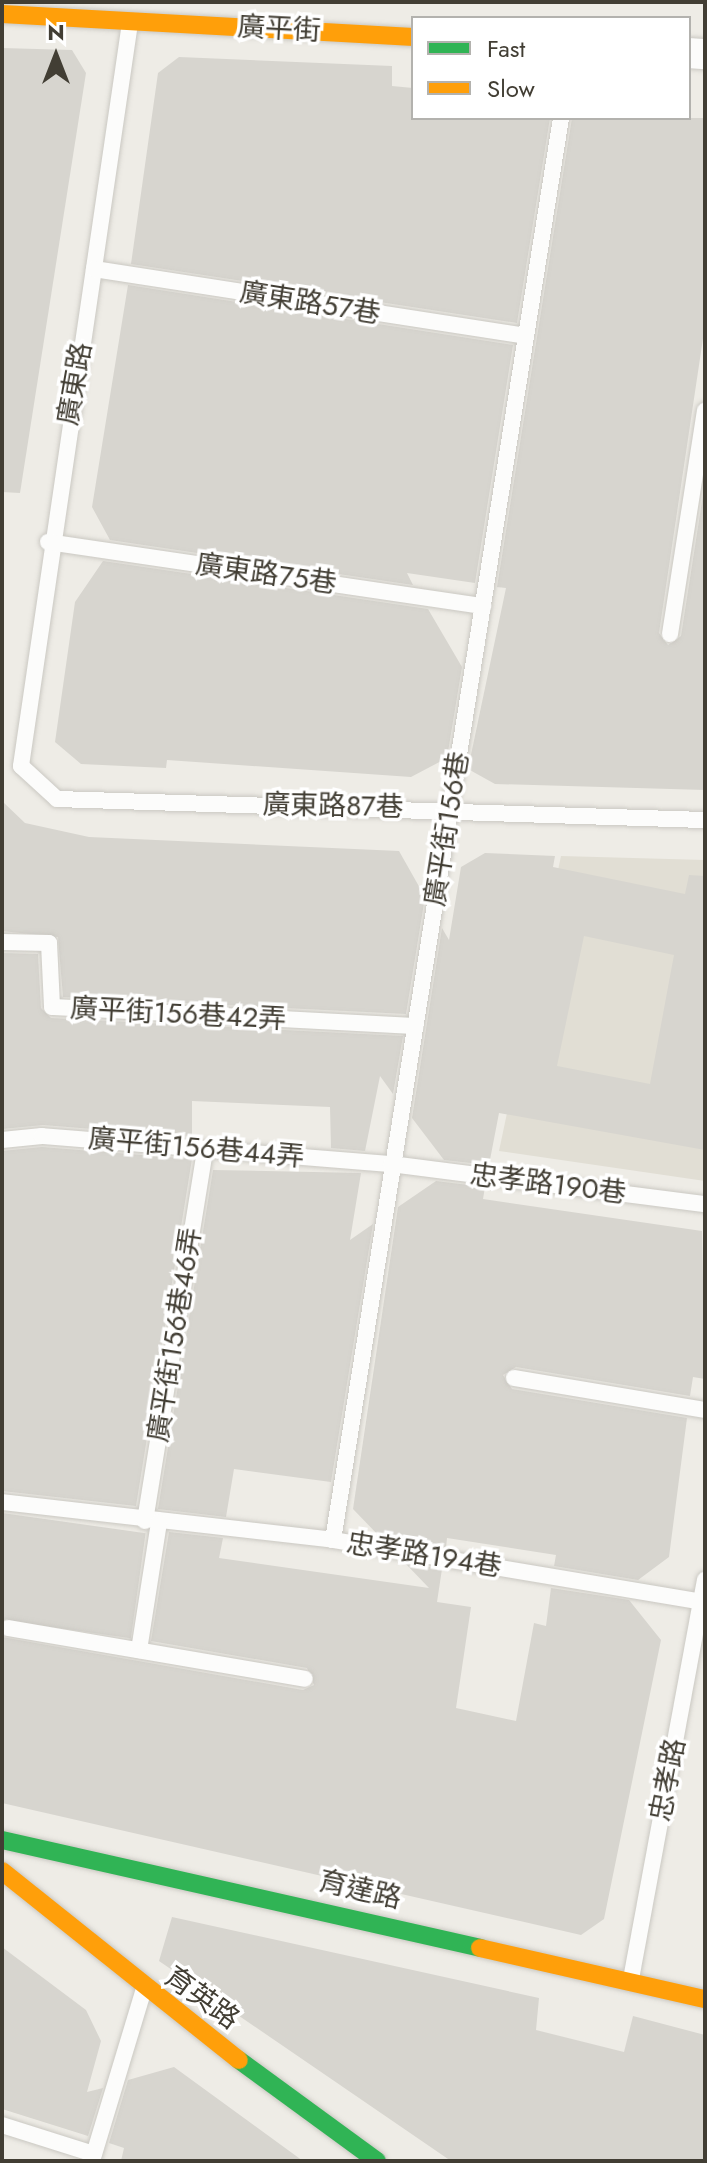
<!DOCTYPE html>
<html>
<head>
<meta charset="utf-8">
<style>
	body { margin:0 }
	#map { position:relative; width:707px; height:2163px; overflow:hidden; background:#eeece6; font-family:Jost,"Noto Sans TC",sans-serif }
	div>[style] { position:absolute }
	.residential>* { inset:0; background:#e1ded4 }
	.building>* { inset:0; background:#d7d5cf; transform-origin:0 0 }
	.roads { filter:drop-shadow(0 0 2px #cac8c2) drop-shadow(0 0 2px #cac8c2) }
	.lane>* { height:16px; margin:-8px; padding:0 8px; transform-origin:8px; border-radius:8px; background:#fcfcfb }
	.street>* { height:30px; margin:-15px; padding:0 15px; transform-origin:15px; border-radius:15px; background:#fcfcfb }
	.fast>* { height:18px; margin:-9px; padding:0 9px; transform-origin:9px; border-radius:9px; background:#30b455 }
	.slow>* { height:18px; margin:-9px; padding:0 9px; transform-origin:9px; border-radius:9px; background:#ff9f0a }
	span { translate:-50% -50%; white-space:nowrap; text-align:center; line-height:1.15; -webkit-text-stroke:7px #fff; paint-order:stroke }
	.street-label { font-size:28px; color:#423e34 }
	.frame { position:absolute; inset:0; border:4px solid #423e34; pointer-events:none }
	.legend { position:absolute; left:411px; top:16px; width:280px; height:104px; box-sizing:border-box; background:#fff; border:2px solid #b3b2ae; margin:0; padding:10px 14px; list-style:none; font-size:24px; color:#423e34 }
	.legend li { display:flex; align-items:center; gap:16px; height:40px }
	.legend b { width:40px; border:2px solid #b3b2ae }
	.north { position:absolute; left:16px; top:16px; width:80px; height:80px; -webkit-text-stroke:6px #fff; paint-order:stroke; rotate:0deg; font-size:22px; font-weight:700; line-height:32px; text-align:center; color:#423e34 }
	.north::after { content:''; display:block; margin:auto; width:28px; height:36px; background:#423e34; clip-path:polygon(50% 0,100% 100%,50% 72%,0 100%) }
</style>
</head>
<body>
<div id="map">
	<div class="residential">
		<div style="clip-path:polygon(561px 856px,705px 860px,705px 1181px,499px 1151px)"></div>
	</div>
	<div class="building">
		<div style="clip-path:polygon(2px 48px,72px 50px,86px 73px,20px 493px,2px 492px)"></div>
		<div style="clip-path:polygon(179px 57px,392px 66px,392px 86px,413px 88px,413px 118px,550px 118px,517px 323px,131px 264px,158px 73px)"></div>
		<div style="clip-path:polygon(572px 118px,705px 118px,705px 325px,659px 633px,668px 645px,681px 636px,705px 482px,705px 790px,495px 784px,468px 769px,506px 588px,497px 587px)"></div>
		<div style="clip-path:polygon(128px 285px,513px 345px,475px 583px,407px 573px,413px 585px,110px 540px,92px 507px)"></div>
		<div style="clip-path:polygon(103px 561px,428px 609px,462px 667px,447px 758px,411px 777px,167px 760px,166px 768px,81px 764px,55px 742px,75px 602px)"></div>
		<div style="clip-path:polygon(2px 801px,25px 823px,89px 837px,399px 851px,425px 897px,406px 1014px,63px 997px,58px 937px,2px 931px)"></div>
		<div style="clip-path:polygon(evenodd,485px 853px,555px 856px,553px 867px,685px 894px,689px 875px,705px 876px,705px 1150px,499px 1113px,489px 1165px,444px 1160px,412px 1118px,442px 928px,449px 940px,461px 867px,485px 853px,584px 936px,674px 955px,650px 1084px,557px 1066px,584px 936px)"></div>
		<div style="clip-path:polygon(2px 953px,38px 954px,41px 1008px,51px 1018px,403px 1036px,393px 1094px,380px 1076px,365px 1151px,331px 1148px,330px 1107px,192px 1101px,192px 1137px,43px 1125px,2px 1129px)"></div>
		<div style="clip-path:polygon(42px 1147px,192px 1159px,136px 1506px,2px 1491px,2px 1151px)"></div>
		<div style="clip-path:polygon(213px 1170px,361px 1173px,350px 1240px,373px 1224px,331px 1482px,234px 1469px,226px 1517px,158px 1509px)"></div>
		<div style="clip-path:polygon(436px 1181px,485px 1187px,483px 1199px,702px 1231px,705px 1379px,693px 1377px,690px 1396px,516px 1367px,503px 1375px,512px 1389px,687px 1418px,669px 1557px,638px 1580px,554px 1566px,556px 1555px,447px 1538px,446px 1548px,380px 1537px,353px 1509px,398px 1207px)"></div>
		<div style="left:2px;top:1513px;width:145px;height:106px;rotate:8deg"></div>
		<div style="clip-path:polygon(169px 1532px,223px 1538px,219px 1558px,429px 1588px,405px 1563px,442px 1569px,437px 1602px,471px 1607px,456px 1708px,516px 1721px,534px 1623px,546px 1626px,551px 1588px,629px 1600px,661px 1640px,604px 1919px,581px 1935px,2px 1803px,2px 1637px,303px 1690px,314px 1685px,307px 1668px,151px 1641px)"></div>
		<div style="clip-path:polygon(172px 1917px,539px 1998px,536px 2030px,624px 2052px,633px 2016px,705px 2035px,705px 2161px,451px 2161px,159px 1961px)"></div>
		<div style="clip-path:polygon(2px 1947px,86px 2010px,101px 2041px,87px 2092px,103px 2088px,88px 2136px,2px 2109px)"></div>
		<div style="clip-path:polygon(174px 2067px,303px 2161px,121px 2161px,124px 2148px,109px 2143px,128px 2080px)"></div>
	</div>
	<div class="roads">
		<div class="lane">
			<div style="left:130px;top:23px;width:751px;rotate:98.35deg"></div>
			<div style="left:21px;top:766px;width:49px;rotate:42.5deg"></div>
			<div style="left:57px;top:799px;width:648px;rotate:1.86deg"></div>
			<div style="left:94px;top:269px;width:437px;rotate:8.8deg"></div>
			<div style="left:48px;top:542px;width:440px;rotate:8.4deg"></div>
			<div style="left:670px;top:634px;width:226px;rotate:-81.1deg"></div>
			<div style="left:2px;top:942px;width:47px;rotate:1.2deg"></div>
			<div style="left:49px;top:943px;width:64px;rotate:87.3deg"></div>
			<div style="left:52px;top:1007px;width:364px;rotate:3deg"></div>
			<div style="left:2px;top:1140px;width:40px;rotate:-5.7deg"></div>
			<div style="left:42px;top:1136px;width:350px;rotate:4.6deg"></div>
			<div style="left:391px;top:1164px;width:317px;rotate:7.3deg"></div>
			<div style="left:514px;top:1378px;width:194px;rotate:9.5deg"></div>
			<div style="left:2px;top:1502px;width:333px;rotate:6.5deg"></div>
			<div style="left:333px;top:1540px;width:377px;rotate:9.5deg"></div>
			<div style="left:145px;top:1521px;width:377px;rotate:-80.8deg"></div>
			<div style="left:333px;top:1540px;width:1440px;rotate:-80.89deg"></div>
			<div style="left:8px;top:1628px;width:301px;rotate:9.7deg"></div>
			<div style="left:139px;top:1650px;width:129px;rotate:-81.1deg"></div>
			<div style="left:631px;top:1979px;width:406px;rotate:-79.5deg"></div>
			<div style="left:2px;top:2125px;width:96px;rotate:17.5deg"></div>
			<div style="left:92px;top:2161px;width:177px;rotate:-73.2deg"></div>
		</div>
		<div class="street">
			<div style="left:689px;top:53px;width:16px;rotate:4deg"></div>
		</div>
		<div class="fast">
			<div style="left:2px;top:1840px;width:490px;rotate:12.7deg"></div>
			<div style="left:239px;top:2060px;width:171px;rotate:36.2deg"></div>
		</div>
		<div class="slow">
			<div style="left:2px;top:14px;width:412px;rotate:3.2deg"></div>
			<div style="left:2px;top:1871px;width:303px;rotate:38.6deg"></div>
			<div style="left:480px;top:1948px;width:231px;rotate:12.8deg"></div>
		</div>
	</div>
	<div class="street-label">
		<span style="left:279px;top:29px;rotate:3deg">廣平街</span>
		<span style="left:310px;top:303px;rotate:9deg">廣東路57巷</span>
		<span style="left:75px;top:384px;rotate:-80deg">廣東路</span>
		<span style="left:266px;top:574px;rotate:8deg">廣東路75巷</span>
		<span style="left:333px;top:806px;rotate:1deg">廣東路87巷</span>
		<span style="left:447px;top:829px;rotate:-81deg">廣平街156巷</span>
		<span style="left:178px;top:1014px;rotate:3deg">廣平街156巷42弄</span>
		<span style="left:196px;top:1148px;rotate:5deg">廣平街156巷44弄</span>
		<span style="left:548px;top:1184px;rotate:7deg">忠孝路190巷</span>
		<span style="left:175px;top:1335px;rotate:-81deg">廣平街156巷46弄</span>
		<span style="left:424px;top:1555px;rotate:9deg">忠孝路194巷</span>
		<span style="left:668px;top:1780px;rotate:-79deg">忠孝路</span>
		<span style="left:360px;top:1890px;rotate:13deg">育達路</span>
		<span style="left:202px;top:1998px;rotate:36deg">育英路</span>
	</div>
	<div class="frame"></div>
	<ul class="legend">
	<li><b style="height:10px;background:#30b455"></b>Fast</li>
	<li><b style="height:10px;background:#ff9f0a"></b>Slow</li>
	</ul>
	<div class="north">N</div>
</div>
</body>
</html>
